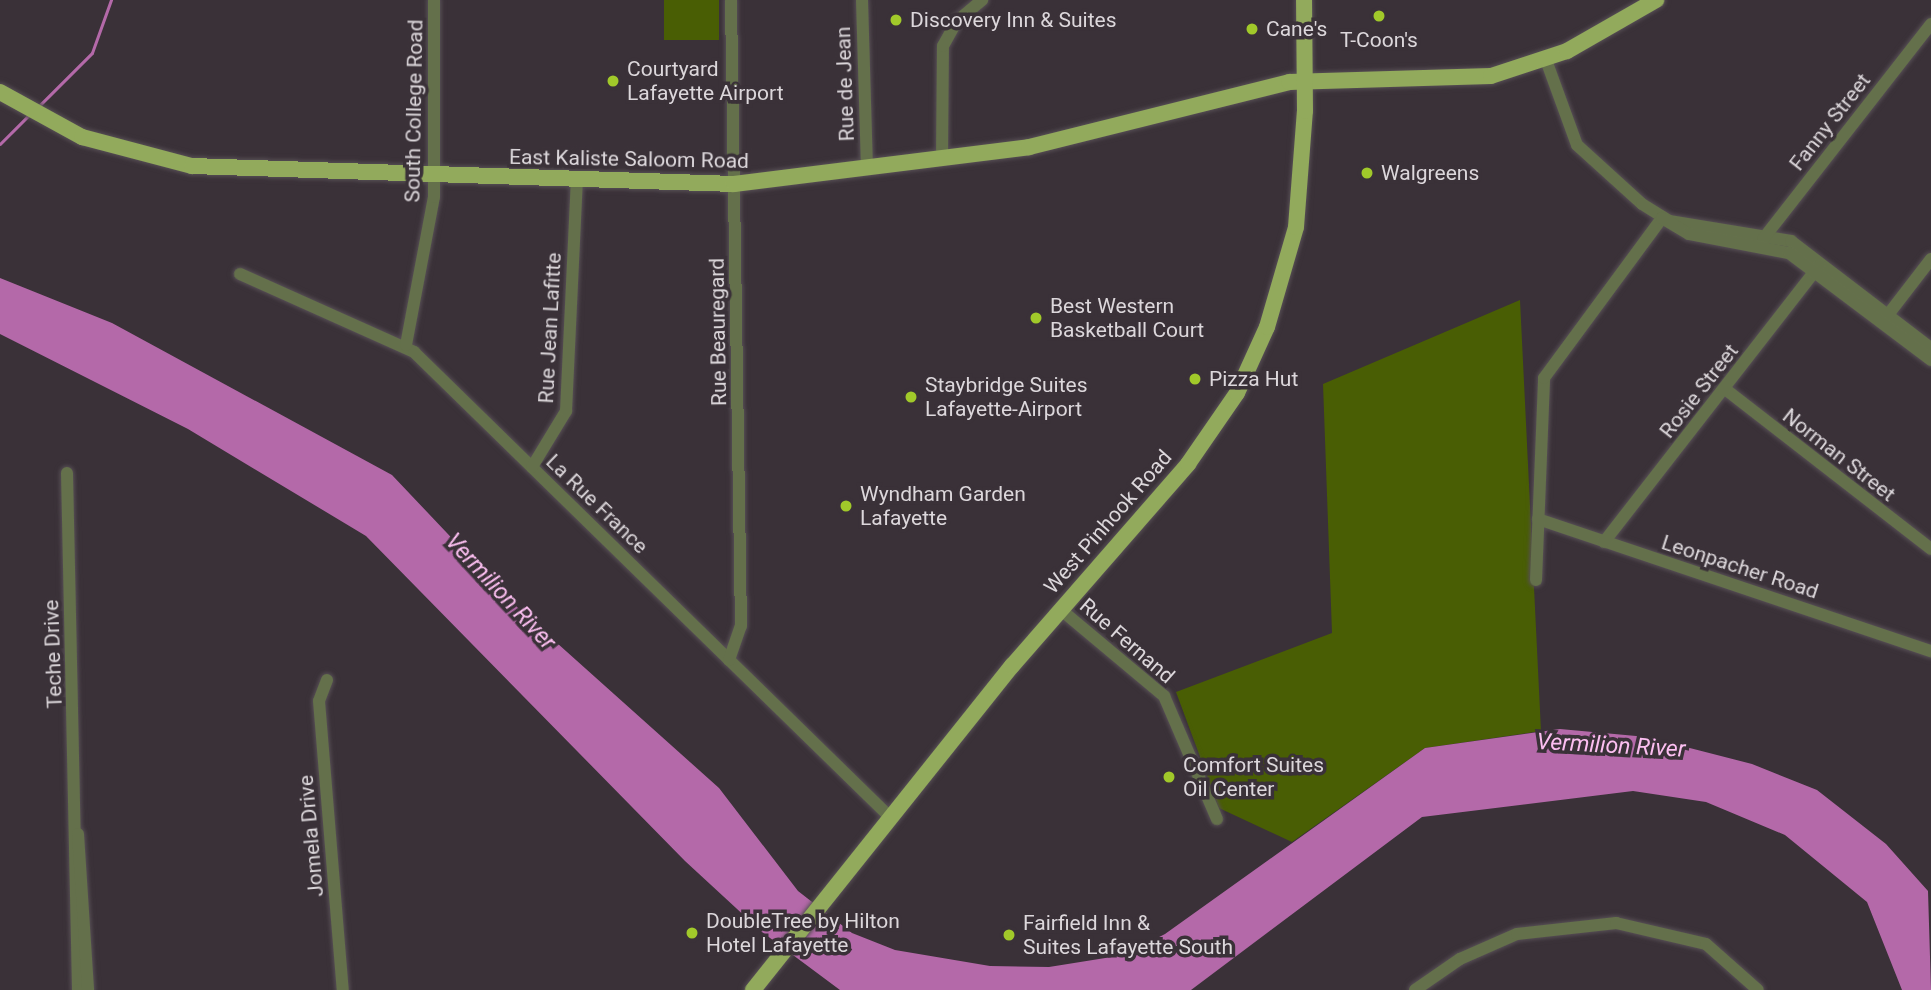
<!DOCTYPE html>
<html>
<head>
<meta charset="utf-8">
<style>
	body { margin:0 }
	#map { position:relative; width:1931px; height:990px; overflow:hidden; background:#3a3138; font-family:Roboto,sans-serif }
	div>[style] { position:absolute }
	.green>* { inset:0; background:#495e04; transform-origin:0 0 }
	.water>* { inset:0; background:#b469a9 }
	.stream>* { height:2.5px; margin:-1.25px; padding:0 1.25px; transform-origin:1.25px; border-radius:1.25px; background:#b469a9 }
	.roads { filter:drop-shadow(0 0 2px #574f55) drop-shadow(0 0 2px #574f55) }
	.minor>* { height:12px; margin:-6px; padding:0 6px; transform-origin:6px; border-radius:6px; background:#64704b }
	.major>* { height:16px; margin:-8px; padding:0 8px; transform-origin:8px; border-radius:8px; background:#92aa5c }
	.dots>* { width:19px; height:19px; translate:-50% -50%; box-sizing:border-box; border:4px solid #3a3138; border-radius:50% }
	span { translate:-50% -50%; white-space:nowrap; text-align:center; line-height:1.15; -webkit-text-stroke:7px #3a3138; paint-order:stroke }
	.poi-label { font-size:21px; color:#dcd7db }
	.left { translate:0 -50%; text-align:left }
	.street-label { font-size:21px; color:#dcd7db }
	.water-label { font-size:23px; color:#fcbff1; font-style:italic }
</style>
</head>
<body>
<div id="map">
	<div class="green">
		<div style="left:664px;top:0;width:55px;height:40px"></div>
		<div style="clip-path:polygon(1520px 300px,1541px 731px,1425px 748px,1292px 842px,1219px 808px,1176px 692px,1332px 633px,1323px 384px)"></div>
	</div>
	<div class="water">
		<div style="clip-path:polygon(0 278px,112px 323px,392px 475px,519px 609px,719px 788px,798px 891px,852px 933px,895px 950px,990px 966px,1049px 967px,1124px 955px,1165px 934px,1425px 748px,1560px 729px,1647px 737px,1752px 764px,1817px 790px,1886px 844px,1928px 891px,1931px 990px,1902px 990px,1867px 902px,1785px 835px,1706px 802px,1633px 791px,1422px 817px,1191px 990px,840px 990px,762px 932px,685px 861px,366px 536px,188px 429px,0 334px)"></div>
	</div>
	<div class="stream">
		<div style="left:38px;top:107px;width:76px;rotate:-45deg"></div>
		<div style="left:92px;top:53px;width:56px;rotate:-70.3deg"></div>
		<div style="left:0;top:144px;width:42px;rotate:-45deg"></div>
	</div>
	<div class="roads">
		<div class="minor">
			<div style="left:862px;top:0;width:168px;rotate:88.3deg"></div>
			<div style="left:1546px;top:60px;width:90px;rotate:70deg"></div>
			<div style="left:1577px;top:145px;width:88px;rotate:42.2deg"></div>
			<div style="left:1642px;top:204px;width:32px;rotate:32deg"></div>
			<div style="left:1669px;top:221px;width:124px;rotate:9.3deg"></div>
			<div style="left:1791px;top:241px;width:176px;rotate:37.4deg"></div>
			<div style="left:942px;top:157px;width:111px;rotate:-89.5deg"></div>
			<div style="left:943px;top:46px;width:29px;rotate:-61deg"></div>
			<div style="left:957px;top:21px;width:33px;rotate:-40deg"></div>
			<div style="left:1763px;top:239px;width:273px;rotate:-52deg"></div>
			<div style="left:240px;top:274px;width:191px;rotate:24.1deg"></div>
			<div style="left:414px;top:352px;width:665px;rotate:44.33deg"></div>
			<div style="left:1884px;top:320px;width:77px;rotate:-52.4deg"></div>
			<div style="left:406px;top:345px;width:151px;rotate:-79.3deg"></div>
			<div style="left:434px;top:197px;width:197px;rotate:-90deg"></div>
			<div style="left:1725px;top:389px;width:261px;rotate:37.8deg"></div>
			<div style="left:532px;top:467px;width:66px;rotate:-58.7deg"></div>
			<div style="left:566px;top:411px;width:230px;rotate:-87.3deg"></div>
			<div style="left:67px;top:473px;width:517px;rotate:88.78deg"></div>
			<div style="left:78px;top:990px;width:10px"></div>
			<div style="left:1538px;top:519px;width:415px;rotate:18.6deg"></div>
			<div style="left:1604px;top:542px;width:351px;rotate:-52.1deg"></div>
			<div style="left:1536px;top:580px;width:202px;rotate:-87.7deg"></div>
			<div style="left:1544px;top:378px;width:199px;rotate:-53.6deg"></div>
			<div style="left:1662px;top:218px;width:31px;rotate:31deg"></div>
			<div style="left:1689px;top:234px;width:102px;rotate:10.8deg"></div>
			<div style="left:1789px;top:253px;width:178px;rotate:37deg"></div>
			<div style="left:1060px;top:609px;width:136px;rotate:39.9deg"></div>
			<div style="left:1164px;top:696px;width:134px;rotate:66.7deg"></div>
			<div style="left:729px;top:660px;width:36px;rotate:-71deg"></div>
			<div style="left:741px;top:626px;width:626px;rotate:-90.92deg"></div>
			<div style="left:327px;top:680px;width:22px;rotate:111deg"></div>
			<div style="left:319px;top:701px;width:290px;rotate:85.3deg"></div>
			<div style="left:78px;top:834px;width:156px;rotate:86.3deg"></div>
			<div style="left:1415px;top:990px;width:55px;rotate:-34.6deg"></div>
			<div style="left:1460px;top:959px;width:62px;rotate:-23.7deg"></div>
			<div style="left:1517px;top:934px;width:100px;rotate:-6.3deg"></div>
			<div style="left:1616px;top:923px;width:92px;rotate:13.1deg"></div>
			<div style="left:1706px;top:944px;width:69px;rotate:41.5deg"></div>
		</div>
		<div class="major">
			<div style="left:0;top:92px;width:94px;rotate:28.8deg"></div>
			<div style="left:82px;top:137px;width:114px;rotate:14.8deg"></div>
			<div style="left:192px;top:166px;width:542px;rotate:1.9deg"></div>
			<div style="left:734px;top:184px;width:297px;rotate:-7.1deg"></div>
			<div style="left:1029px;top:147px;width:268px;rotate:-14deg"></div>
			<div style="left:1289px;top:82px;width:202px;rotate:-1.7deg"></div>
			<div style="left:1491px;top:76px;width:80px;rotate:-18.2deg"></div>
			<div style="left:1567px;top:51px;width:103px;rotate:-29.8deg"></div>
			<div style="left:753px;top:990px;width:415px;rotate:-51.4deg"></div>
			<div style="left:1012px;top:666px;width:268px;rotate:-48.9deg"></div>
			<div style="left:1188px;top:464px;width:86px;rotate:-55.4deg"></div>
			<div style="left:1237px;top:393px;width:72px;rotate:-65.6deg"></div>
			<div style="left:1267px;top:327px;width:104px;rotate:-73.8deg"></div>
			<div style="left:1296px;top:227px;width:116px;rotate:-85.6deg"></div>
			<div style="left:1305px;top:111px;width:111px;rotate:-90.5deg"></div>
		</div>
	</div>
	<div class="dots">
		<div style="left:1379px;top:16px;background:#a1c92a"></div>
		<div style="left:896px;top:20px;background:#a1c92a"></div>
		<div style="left:1252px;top:29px;background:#a1c92a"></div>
		<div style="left:613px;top:81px;background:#a1c92a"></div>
		<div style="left:1367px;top:173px;background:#a1c92a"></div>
		<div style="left:1036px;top:318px;background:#a1c92a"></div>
		<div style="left:1195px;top:379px;background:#a1c92a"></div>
		<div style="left:911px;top:397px;background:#a1c92a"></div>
		<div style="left:846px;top:506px;background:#a1c92a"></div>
		<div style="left:1169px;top:777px;background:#a1c92a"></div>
		<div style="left:692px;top:933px;background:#a1c92a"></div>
		<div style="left:1009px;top:935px;background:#a1c92a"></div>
	</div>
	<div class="poi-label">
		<span class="left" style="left:910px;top:20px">Discovery Inn &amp; Suites</span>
		<span class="left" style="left:1266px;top:29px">Cane's</span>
		<span style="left:1379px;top:40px">T-Coon's</span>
		<span class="left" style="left:627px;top:81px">Courtyard<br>Lafayette Airport</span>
		<span class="left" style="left:1381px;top:173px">Walgreens</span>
		<span class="left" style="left:1050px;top:318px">Best Western<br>Basketball Court</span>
		<span class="left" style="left:1209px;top:379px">Pizza Hut</span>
		<span class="left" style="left:925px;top:397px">Staybridge Suites<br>Lafayette-Airport</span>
		<span class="left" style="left:860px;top:506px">Wyndham Garden<br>Lafayette</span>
		<span class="left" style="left:1183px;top:777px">Comfort Suites<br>Oil Center</span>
		<span class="left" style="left:706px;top:933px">DoubleTree by Hilton<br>Hotel Lafayette</span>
		<span class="left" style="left:1023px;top:935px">Fairfield Inn &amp;<br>Suites Lafayette South</span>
	</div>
	<div class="street-label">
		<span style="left:845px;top:84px;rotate:-92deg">Rue de Jean</span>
		<span style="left:414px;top:111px;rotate:-89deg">South College Road</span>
		<span style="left:1830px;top:122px;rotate:-52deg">Fanny Street</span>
		<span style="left:629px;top:159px;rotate:1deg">East Kaliste Saloom Road</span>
		<span style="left:550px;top:328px;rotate:-87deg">Rue Jean Lafitte</span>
		<span style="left:718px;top:332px;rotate:-91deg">Rue Beauregard</span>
		<span style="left:1699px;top:391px;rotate:-52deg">Rosie Street</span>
		<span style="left:1839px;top:455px;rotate:38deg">Norman Street</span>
		<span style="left:597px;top:504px;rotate:44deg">La Rue France</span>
		<span style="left:1108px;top:522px;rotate:-49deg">West Pinhook Road</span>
		<span style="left:1740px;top:567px;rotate:18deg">Leonpacher Road</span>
		<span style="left:1127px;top:641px;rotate:41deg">Rue Fernand</span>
		<span style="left:53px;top:654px;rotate:-92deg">Teche Drive</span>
		<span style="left:311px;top:836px;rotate:-95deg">Jomela Drive</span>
	</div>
	<div class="water-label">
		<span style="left:500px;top:592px;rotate:47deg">Vermilion River</span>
		<span style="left:1611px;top:746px;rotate:3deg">Vermilion River</span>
	</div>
</div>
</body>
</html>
